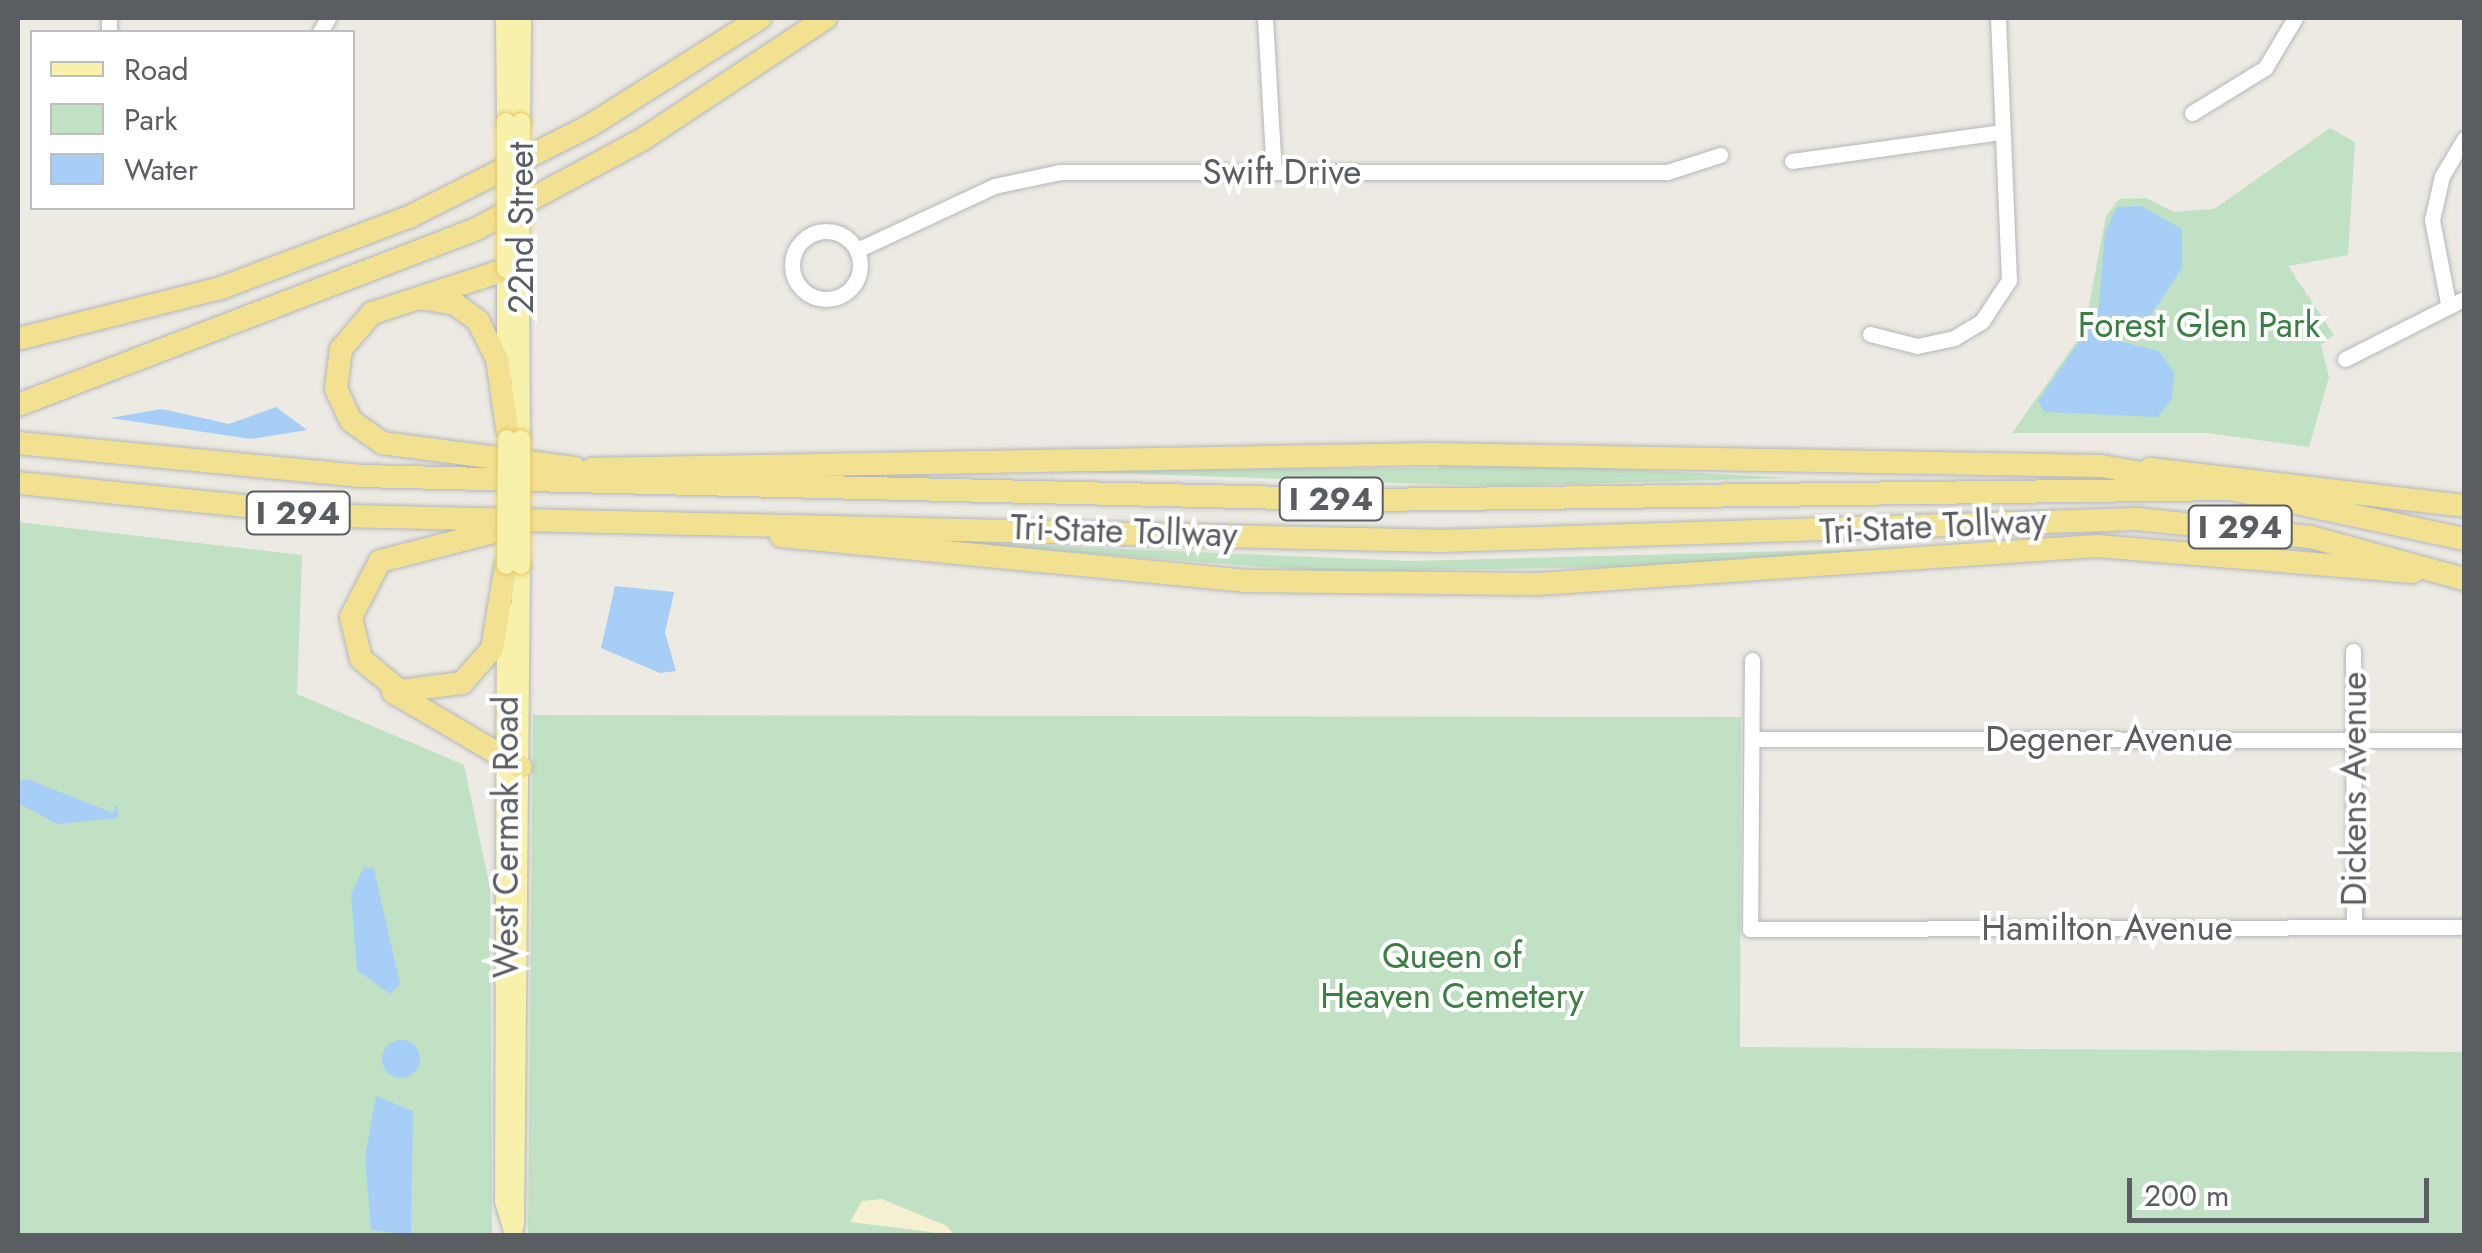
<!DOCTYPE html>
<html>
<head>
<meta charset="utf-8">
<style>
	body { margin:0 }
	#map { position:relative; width:2482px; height:1253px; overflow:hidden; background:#eceae2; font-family:Jost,sans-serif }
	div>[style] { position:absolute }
	.green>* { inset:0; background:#c0e1c3 }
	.sand>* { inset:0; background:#f6f0d2 }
	.water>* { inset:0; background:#a7cef7 }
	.round { border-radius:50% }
	.roads { filter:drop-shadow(0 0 2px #b4b7bb) drop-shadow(0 0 2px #b4b7bb) }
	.minor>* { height:15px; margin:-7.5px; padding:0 7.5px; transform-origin:7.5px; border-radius:7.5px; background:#fff }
	.minor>.ring { margin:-7.5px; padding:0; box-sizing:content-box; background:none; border:15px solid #fff; border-radius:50% }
	.major>* { height:18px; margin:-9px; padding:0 9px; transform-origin:9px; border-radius:9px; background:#f7f1ab }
	.highway>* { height:22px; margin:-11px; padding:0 11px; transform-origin:11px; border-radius:11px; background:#f3e192 }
	.bridges { filter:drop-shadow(0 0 2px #e4c963) drop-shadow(0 0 2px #e4c963) }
	.major-bridge>* { height:18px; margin:-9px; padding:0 9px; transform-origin:9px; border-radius:9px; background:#f7f1ab }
	span { translate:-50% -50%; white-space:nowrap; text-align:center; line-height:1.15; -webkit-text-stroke:8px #fff; paint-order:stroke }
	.shield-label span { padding:2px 8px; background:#fff; border:2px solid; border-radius:8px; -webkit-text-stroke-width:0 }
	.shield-label { font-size:32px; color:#5a5d61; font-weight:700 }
	.street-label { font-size:35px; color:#5a5d61 }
	.park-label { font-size:35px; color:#3c7f44 }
	.frame { position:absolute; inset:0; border:20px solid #5a5d61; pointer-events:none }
	.legend { position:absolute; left:30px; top:30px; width:325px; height:180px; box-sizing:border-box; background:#fff; border:2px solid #bdbec0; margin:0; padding:12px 18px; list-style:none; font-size:30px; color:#5a5d61 }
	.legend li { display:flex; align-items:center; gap:20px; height:50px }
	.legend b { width:50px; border:2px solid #bdbec0 }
	.scale { position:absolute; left:2127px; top:1178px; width:302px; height:45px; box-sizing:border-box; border:5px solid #5a5d61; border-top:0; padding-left:12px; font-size:30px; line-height:35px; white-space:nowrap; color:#5a5d61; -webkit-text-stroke:8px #fff; paint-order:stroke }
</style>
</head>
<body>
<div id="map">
	<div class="green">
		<div style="clip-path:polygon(2330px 128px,2355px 142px,2348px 255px,2288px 266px,2334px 335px,2321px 345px,2329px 377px,2309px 447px,2207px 433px,2012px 433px,2084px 331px,2106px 216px,2119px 199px,2146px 198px,2174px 212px,2214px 209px)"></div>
		<div style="clip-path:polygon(1439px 460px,1794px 478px,1495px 486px,1018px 470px,1438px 468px)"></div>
		<div style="clip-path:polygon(18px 522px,302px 555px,297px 694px,464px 765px,490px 888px,492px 1235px,18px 1236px)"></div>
		<div style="clip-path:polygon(932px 541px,1410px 561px,1903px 548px,1756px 565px,1421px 570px,1420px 579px)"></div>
		<div style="clip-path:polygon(533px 715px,1741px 717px,1740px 1047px,2464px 1052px,2464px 1235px,528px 1236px)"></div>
	</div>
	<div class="sand">
		<div style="clip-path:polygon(882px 1199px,947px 1226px,954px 1235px,850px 1222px,862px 1201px)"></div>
	</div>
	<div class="water">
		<div style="clip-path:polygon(2141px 206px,2182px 229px,2182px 268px,2151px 315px,2104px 323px,2098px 336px,2159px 351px,2174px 372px,2172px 399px,2158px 417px,2044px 412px,2038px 401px,2098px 314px,2105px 232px,2117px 207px)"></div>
		<div style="clip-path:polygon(276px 407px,307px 430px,251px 439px,110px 418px,162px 409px,229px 424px)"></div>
		<div style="clip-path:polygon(615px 586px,674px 592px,665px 633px,676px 671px,660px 673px,601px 648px)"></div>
		<div style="clip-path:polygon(27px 779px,113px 813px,116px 804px,119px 818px,57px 824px,18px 803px,18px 782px)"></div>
		<div style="clip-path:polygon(364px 867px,374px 869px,400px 984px,390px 994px,357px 970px,351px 894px)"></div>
		<div class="round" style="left:382px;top:1040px;width:38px;height:38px"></div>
		<div style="clip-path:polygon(376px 1096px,413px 1111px,411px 1235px,371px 1230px,365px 1156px)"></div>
	</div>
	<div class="roads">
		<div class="minor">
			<div style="left:109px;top:18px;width:14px;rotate:90deg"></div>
			<div style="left:1265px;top:18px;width:154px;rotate:86.7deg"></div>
			<div style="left:320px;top:32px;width:16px;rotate:-60deg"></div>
			<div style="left:2192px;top:113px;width:86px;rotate:-31.7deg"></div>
			<div style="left:2265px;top:68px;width:58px;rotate:-59deg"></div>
			<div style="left:1792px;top:161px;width:212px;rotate:-7.9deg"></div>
			<div class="ring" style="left:792px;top:231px;width:53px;height:53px"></div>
			<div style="left:857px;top:250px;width:151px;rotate:-25deg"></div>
			<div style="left:994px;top:186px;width:67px;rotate:-12deg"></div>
			<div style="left:1060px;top:172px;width:607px"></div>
			<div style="left:1667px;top:172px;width:56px;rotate:-17.8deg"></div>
			<div style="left:2448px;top:303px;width:85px;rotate:-100.9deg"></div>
			<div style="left:2432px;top:220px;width:45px;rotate:-77.2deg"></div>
			<div style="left:2442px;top:176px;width:43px;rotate:-59.3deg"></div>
			<div style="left:1870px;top:334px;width:49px;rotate:14.3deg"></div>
			<div style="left:1917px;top:346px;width:38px;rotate:-12deg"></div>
			<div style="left:1954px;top:338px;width:33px;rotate:-31deg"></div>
			<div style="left:1982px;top:321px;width:49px;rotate:-56.6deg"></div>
			<div style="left:2009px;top:280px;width:262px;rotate:-92.4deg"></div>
			<div style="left:2345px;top:359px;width:133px;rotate:-26.8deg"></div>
			<div style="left:2353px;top:651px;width:276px;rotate:89.8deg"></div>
			<div style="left:1752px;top:660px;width:269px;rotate:90.4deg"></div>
			<div style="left:1750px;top:929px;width:714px;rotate:-0.16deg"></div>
			<div style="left:1753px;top:739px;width:711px;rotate:0.08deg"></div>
		</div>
		<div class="major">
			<div style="left:505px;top:18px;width:104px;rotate:89.4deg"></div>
			<div style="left:521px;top:122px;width:104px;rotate:-89.4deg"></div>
			<div style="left:520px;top:265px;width:174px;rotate:89.7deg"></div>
			<div style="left:506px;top:269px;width:104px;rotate:90deg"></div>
			<div style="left:506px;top:611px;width:590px;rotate:90.19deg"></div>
			<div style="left:504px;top:1201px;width:34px;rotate:73deg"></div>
			<div style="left:515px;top:1225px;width:660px;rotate:-89.48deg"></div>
		</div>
		<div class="highway">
			<div style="left:520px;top:265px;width:156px;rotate:162deg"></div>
			<div style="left:372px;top:313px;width:48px;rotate:130.7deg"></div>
			<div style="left:341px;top:349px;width:40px;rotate:97.1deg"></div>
			<div style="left:336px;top:389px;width:35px;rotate:65deg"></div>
			<div style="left:351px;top:421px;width:38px;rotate:35deg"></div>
			<div style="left:382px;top:443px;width:194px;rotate:7.4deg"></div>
			<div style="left:419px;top:298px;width:36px;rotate:9deg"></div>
			<div style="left:455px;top:304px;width:29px;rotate:36deg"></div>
			<div style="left:478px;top:321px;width:42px;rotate:63.4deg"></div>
			<div style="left:497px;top:359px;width:70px;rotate:81.8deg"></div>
			<div style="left:18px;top:339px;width:209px;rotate:-14.1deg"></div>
			<div style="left:221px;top:288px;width:201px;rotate:-20.7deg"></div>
			<div style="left:409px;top:217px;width:204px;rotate:-26.8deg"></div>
			<div style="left:591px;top:125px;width:200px;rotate:-32.3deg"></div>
			<div style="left:18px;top:405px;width:491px;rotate:-21deg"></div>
			<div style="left:476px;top:229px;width:190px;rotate:-28.3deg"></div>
			<div style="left:643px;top:139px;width:219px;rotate:-33.5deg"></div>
			<div style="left:18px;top:443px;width:344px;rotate:5.5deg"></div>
			<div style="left:360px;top:476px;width:1009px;rotate:1.36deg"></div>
			<div style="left:1369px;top:500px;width:862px;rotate:-0.73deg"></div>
			<div style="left:2231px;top:489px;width:238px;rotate:12.1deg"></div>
			<div style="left:592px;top:469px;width:839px;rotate:-1.02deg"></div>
			<div style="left:1431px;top:454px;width:670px;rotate:1.03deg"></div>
			<div style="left:2101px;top:466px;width:64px;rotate:9.9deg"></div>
			<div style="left:2150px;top:469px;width:316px;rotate:6.7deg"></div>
			<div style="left:18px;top:483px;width:327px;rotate:5.8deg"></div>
			<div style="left:343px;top:516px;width:1098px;rotate:1.3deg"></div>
			<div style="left:1441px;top:541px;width:696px;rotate:-1.81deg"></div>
			<div style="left:2137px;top:519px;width:175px;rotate:5.9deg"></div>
			<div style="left:2311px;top:537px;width:159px;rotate:15.4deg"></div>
			<div style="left:497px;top:531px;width:121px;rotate:165.6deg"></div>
			<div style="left:380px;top:561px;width:63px;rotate:117.4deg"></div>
			<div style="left:351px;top:617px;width:43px;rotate:76.6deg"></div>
			<div style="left:361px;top:659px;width:50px;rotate:39.4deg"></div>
			<div style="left:400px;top:691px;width:63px;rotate:-7.4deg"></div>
			<div style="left:462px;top:683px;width:45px;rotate:-48.6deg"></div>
			<div style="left:492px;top:649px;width:85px;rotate:-80.5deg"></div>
			<div style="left:781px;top:536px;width:466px;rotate:5.5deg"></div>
			<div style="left:1245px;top:581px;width:293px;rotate:0.6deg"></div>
			<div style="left:1538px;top:584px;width:560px;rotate:-3.89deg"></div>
			<div style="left:2097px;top:546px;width:317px;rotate:4.7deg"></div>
			<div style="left:393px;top:692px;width:148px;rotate:30.4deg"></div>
		</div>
	</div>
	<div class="bridges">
		<div class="major-bridge">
			<div style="left:520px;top:265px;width:143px;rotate:-89.6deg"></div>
			<div style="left:506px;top:269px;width:147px;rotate:-90deg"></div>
			<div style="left:506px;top:565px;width:126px;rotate:-89.5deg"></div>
			<div style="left:521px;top:565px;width:126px;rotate:-90deg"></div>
		</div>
	</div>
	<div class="shield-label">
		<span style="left:1331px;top:499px">I 294</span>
		<span style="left:298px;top:513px">I 294</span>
		<span style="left:2240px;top:527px">I 294</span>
	</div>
	<div class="street-label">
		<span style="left:1282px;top:172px">Swift Drive</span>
		<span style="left:521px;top:228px;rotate:-90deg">22nd Street</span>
		<span style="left:1933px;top:526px;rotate:-3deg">Tri-State Tollway</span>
		<span style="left:1124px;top:531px;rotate:2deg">Tri-State Tollway</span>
		<span style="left:2109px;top:739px">Degener Avenue</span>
		<span style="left:2354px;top:789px;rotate:-90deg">Dickens Avenue</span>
		<span style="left:506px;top:837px;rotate:-90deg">West Cermak Road</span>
		<span style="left:2107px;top:928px">Hamilton Avenue</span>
	</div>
	<div class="park-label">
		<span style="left:2199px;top:325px">Forest Glen Park</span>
		<span style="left:1452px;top:976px">Queen of<br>Heaven Cemetery</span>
	</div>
	<div class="frame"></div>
	<ul class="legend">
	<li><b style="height:12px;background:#f7f1ab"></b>Road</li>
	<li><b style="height:28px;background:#c0e1c3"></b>Park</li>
	<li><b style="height:28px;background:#a7cef7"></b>Water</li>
	</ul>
	<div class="scale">200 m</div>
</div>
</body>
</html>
